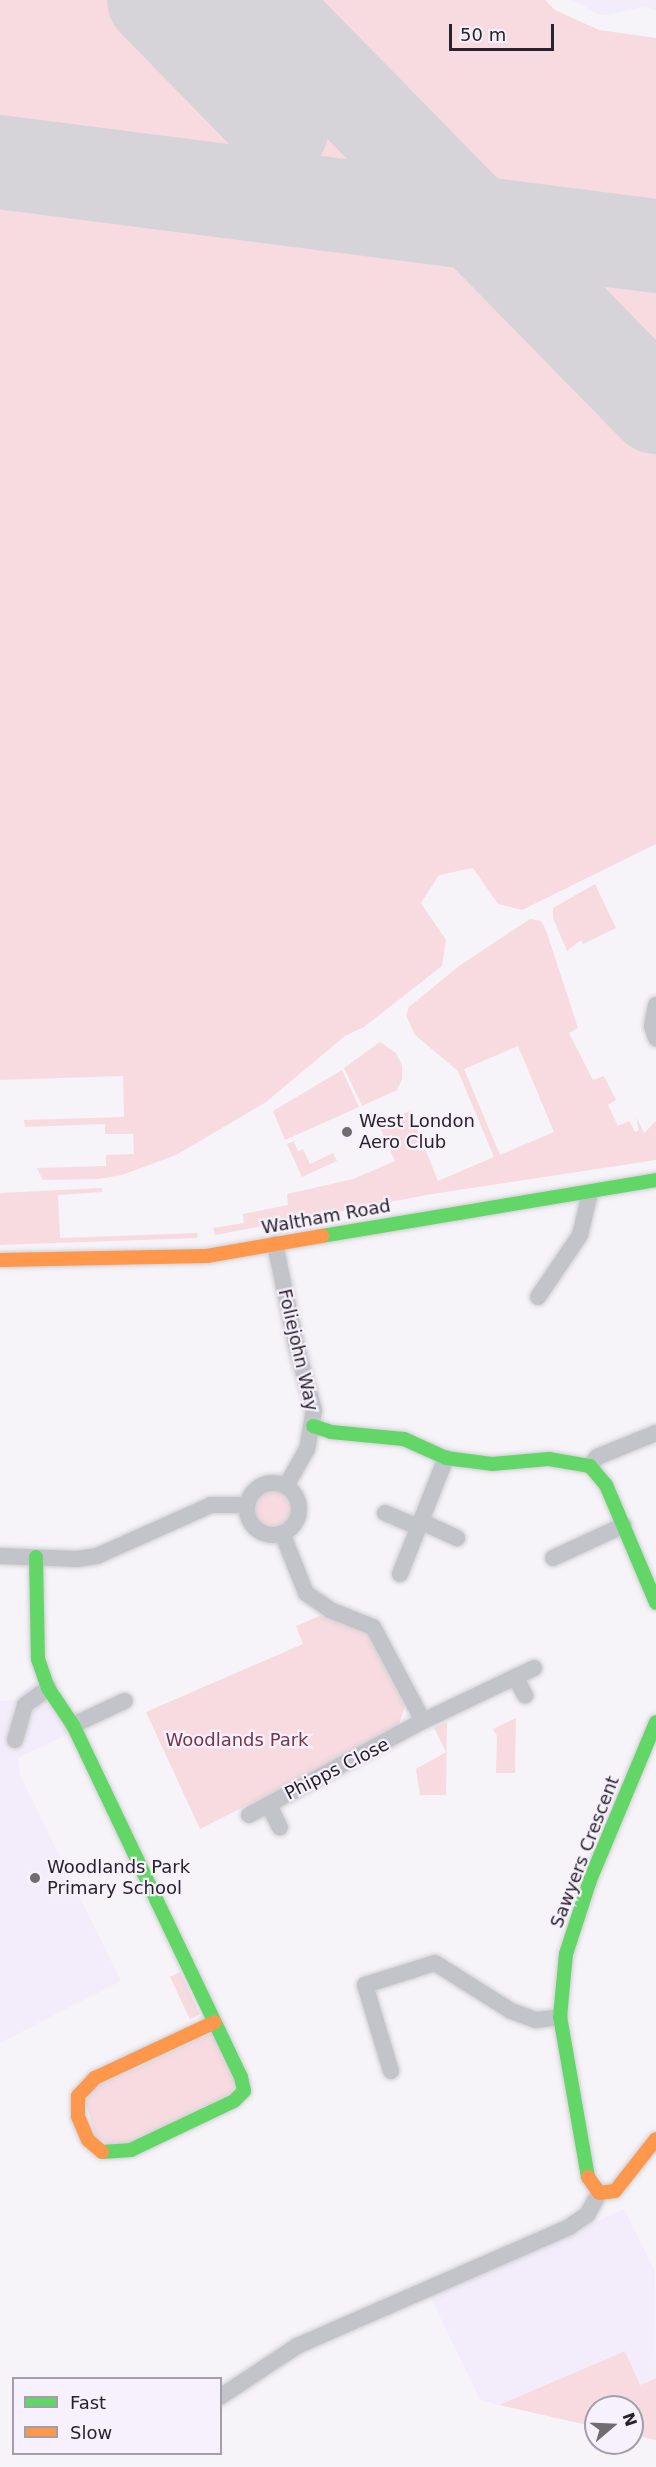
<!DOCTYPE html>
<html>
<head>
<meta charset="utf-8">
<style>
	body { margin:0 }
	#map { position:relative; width:656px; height:2467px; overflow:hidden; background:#f6f4f9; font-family:"DejaVu Sans",sans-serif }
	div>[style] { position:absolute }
	.built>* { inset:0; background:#f3edfb }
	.green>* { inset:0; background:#f7dbe1; transform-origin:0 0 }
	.round { border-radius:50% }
	.runway>* { height:94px; margin:-47px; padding:0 47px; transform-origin:47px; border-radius:47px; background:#d6d4d9 }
	.roads { filter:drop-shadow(0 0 2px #d1cfd3) drop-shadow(0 0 2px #d1cfd3) }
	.street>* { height:16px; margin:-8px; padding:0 8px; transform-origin:8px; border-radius:8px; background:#c3c4ca }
	.street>.ring { margin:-8px; padding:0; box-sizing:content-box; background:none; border:16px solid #c3c4ca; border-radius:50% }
	.fast>* { height:14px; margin:-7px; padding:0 7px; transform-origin:7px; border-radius:7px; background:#63d668 }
	.slow>* { height:14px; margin:-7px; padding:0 7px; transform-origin:7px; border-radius:7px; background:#ff974d }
	.dots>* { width:16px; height:16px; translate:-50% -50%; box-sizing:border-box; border:3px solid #f6f1fc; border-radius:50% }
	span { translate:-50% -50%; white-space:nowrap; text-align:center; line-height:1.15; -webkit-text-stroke:4.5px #f6f1fc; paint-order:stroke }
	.poi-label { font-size:18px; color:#27232a }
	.left { translate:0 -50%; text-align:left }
	.street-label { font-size:18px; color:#27232a }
	.park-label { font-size:18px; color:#783645 }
	.legend { position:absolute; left:12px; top:2377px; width:210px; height:78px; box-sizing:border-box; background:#f6f1fc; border:2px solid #a39fa8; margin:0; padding:8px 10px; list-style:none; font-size:18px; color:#27232a }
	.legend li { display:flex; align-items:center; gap:12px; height:30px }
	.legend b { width:30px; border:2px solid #a39fa8 }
	.north { position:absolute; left:584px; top:2395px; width:60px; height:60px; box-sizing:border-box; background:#f6f1fc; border:2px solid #a39fa8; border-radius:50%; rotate:71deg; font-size:16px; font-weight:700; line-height:24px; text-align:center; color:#27232a }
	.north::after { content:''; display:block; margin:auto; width:21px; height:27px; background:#6f6c72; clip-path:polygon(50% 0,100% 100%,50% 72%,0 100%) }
	.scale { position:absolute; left:449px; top:24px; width:105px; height:27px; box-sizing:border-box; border:3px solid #27232a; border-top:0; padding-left:8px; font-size:18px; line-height:21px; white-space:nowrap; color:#27232a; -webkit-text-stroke:4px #f6f1fc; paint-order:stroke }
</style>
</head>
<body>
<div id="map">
	<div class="built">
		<div style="clip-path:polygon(572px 0,656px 0,656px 10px,643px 7px,602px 16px)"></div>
		<div style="clip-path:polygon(35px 1681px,69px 1734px,18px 1758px,20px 1775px,121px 1981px,0 2043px,0 1701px,14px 1700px)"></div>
		<div style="clip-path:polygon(624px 2209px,655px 2271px,656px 2378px,640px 2386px,625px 2351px,499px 2405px,480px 2400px,430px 2296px)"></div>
	</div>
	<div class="green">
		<div style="clip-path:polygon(0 0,545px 0,555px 10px,599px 30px,656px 38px,656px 844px,522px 910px,498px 904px,473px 868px,439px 875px,421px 903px,446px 940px,442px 966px,364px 1027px,345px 1036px,266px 1102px,176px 1155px,122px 1175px,98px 1179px,43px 1180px,37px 1168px,106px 1166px,106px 1155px,134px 1154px,133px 1134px,105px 1134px,105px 1124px,25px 1127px,24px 1120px,124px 1117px,123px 1076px,0 1080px)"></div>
		<div style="clip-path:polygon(595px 884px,616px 928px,583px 944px,581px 940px,567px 951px,553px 918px,553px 908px)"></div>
		<div style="clip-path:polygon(evenodd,530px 919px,541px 921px,546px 930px,578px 1028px,569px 1033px,593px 1080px,604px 1076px,616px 1100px,608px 1105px,618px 1126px,629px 1121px,635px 1132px,639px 1130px,636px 1117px,644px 1133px,656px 1121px,656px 1160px,432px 1194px,215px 1235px,213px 1228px,244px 1223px,243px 1214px,288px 1205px,287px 1194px,353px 1179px,395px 1161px,379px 1125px,410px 1111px,438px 1181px,494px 1157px,458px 1071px,415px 1035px,406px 1015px,409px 1007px,459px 966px,530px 919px,518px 1046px,554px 1132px,500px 1155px,464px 1069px,518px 1046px)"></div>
		<div style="clip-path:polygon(380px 1042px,396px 1053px,402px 1066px,402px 1079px,397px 1090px,362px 1106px,344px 1068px)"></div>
		<div style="clip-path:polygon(342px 1070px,359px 1107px,285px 1140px,273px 1111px)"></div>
		<div style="clip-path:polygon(299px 1139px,294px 1142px,298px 1151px,303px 1149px,310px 1164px,333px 1153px,337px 1161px,302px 1177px,287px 1144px)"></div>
		<div style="clip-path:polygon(102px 1188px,102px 1192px,58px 1195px,60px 1238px,198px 1233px,197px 1238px,0 1245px,0 1193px)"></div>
		<div class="round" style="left:253px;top:1488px;width:40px;height:40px"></div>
		<div style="clip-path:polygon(322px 1615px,366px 1632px,405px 1706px,397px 1730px,200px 1829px,146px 1712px,303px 1644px,296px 1626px)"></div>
		<div style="clip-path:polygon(516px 1718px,515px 1773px,496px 1773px,497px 1736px,493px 1729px)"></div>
		<div style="clip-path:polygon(447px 1722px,446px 1795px,420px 1795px,416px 1769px,446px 1752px,434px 1728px)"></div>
		<div style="left:180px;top:1972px;width:47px;height:11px;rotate:65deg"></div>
		<div style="clip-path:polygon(212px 2033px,236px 2082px,232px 2093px,126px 2145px,108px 2144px,95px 2135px,85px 2101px,95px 2087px)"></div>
		<div style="clip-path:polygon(625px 2351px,640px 2385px,656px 2378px,656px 2440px,632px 2435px,632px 2407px,596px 2407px,596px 2427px,499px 2405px)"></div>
	</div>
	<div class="runway">
		<div style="left:154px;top:0;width:182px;rotate:45.7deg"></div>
		<div style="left:257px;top:0;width:570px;rotate:45.57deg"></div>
		<div style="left:0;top:162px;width:661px;rotate:7.3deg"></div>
	</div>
	<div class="roads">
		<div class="street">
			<div style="left:656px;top:1005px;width:21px;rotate:101deg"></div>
			<div style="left:652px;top:1026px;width:13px;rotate:72deg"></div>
			<div style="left:275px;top:1244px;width:107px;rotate:78.2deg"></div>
			<div style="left:297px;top:1349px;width:63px;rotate:74.4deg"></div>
			<div style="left:314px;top:1410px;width:40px;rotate:100deg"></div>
			<div style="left:307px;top:1449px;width:43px;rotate:119.6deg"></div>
			<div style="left:538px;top:1297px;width:75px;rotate:-55.9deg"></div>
			<div style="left:580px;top:1235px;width:43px;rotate:-76.6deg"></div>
			<div style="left:590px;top:1466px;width:11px;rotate:-52deg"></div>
			<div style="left:597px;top:1457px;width:64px;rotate:-22.1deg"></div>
			<div class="ring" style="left:247px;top:1483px;width:36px;height:36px"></div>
			<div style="left:385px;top:1513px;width:36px;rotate:23deg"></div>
			<div style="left:420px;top:1521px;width:41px;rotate:24.7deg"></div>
			<div style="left:282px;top:1533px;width:65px;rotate:68.2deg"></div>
			<div style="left:306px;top:1593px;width:29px;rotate:35deg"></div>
			<div style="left:330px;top:1610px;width:46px;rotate:21.6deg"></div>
			<div style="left:373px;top:1627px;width:106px;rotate:62deg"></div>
			<div style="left:0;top:1556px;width:76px;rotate:2.3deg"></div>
			<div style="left:76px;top:1559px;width:21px;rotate:-8deg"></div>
			<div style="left:97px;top:1556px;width:125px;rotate:-24.1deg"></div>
			<div style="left:211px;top:1505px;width:36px"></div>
			<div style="left:553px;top:1558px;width:78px;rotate:-24.9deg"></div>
			<div style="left:400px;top:1574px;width:125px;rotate:-68.4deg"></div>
			<div style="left:515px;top:1677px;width:21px;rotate:61deg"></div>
			<div style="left:73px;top:1725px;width:57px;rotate:-24.8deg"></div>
			<div style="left:15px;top:1740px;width:36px;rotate:-74deg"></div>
			<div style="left:25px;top:1705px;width:29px;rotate:-36deg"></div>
			<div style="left:269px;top:1805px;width:25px;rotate:64deg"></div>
			<div style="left:249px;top:1815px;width:198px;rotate:-28.4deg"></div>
			<div style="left:423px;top:1721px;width:123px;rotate:-25.5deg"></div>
			<div style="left:391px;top:2071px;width:90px;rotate:-106.8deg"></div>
			<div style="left:365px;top:1985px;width:73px;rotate:-17.4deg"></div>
			<div style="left:435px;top:1963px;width:90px;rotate:32.3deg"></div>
			<div style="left:511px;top:2011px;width:27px;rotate:20deg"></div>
			<div style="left:536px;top:2020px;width:24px;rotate:-7deg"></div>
			<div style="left:220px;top:2397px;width:92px;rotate:-33.5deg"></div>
			<div style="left:297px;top:2346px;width:297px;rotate:-23.6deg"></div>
			<div style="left:569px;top:2227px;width:22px;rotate:-34deg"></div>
			<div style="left:587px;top:2215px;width:25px;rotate:-61deg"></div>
		</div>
		<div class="fast">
			<div style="left:322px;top:1236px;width:339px;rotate:-9.5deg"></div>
			<div style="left:313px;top:1426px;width:19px;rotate:18deg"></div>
			<div style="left:331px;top:1432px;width:73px;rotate:5.5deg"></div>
			<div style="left:404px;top:1439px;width:46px;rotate:24.3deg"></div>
			<div style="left:446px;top:1458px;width:46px;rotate:7.4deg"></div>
			<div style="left:492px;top:1464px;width:57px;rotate:-5deg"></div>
			<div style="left:549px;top:1459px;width:42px;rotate:9.7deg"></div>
			<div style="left:590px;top:1466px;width:25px;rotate:50deg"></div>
			<div style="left:606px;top:1485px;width:128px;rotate:67deg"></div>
			<div style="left:36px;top:1557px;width:102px;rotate:88.9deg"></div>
			<div style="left:38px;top:1659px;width:31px;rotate:71deg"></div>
			<div style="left:48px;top:1688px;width:45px;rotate:56deg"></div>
			<div style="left:73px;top:1725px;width:390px;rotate:64.5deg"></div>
			<div style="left:241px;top:2077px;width:14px;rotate:78deg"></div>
			<div style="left:244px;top:2091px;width:14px;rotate:135deg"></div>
			<div style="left:234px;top:2101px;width:114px;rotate:154.6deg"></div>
			<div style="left:131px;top:2150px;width:29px;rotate:176deg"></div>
			<div style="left:588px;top:2177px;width:162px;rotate:-99.9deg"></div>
			<div style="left:560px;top:2017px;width:63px;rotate:-84.6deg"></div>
			<div style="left:566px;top:1954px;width:78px;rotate:-72deg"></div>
			<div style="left:590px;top:1880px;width:171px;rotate:-67.3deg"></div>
		</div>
		<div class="slow">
			<div style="left:0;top:1260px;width:207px;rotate:-1.1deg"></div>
			<div style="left:207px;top:1256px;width:117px;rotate:-9.9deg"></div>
			<div style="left:102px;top:2152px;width:18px;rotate:-139deg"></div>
			<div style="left:88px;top:2140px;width:26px;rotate:-113deg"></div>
			<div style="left:78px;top:2116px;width:20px;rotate:-90deg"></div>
			<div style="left:78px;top:2096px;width:25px;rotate:-47deg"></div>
			<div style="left:95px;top:2078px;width:132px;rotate:-25deg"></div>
			<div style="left:588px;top:2177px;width:19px;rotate:55deg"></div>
			<div style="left:599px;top:2193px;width:16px;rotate:-7deg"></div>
			<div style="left:615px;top:2191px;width:66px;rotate:-51.7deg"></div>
		</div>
	</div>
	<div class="dots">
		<div style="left:347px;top:1132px;background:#6f6c72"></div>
		<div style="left:35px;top:1878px;background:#6f6c72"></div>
	</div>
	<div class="poi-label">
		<span class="left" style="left:359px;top:1132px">West London<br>Aero Club</span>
		<span class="left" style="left:47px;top:1878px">Woodlands Park<br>Primary School</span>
	</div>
	<div class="street-label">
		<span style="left:326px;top:1217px;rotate:-10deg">Waltham Road</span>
		<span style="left:298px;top:1350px;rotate:77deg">Foliejohn Way</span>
		<span style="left:337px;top:1769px;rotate:-27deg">Phipps Close</span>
		<span style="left:585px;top:1852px;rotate:-69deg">Sawyers Crescent</span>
	</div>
	<div class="park-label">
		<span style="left:237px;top:1740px">Woodlands Park</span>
	</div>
	<ul class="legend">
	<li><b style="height:8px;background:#63d668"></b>Fast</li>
	<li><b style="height:8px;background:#ff974d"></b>Slow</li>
	</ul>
	<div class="north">N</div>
	<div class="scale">50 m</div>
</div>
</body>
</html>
